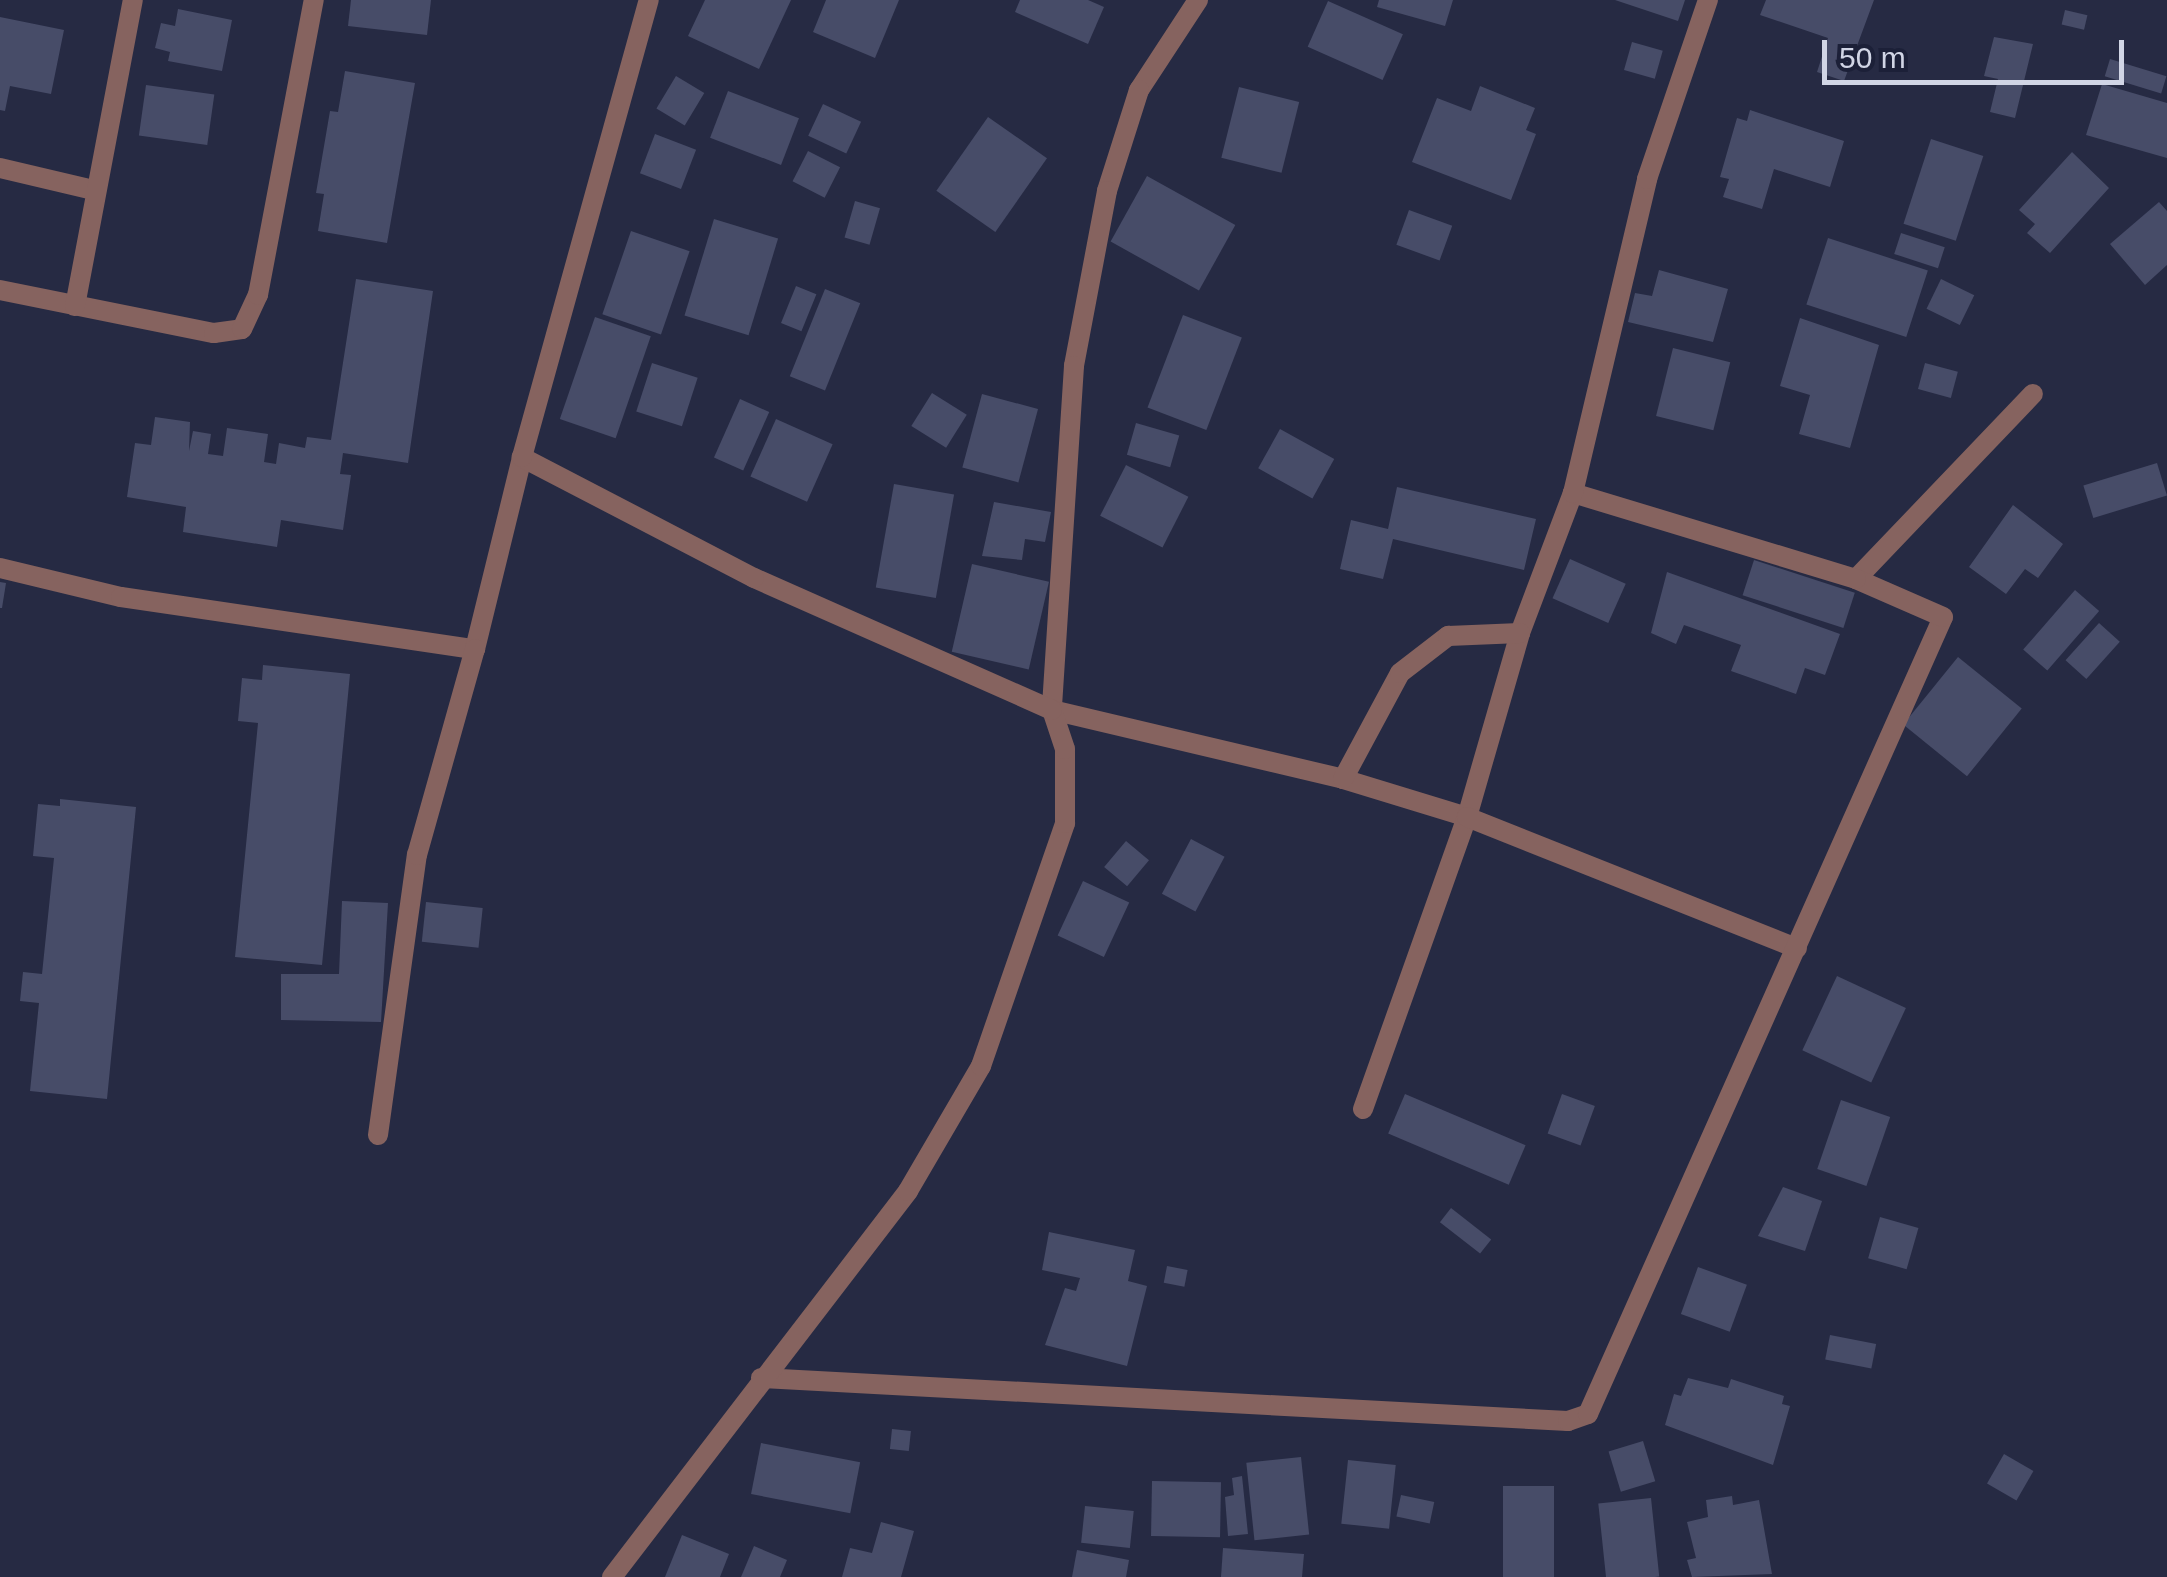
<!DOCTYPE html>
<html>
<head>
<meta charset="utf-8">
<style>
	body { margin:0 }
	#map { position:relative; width:2167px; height:1577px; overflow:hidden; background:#262a43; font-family:Arial,sans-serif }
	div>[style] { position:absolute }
	.building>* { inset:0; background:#474c68; transform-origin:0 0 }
	.lane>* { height:20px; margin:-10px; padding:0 10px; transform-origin:10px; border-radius:10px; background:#86635f }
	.street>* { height:20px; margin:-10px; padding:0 10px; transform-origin:10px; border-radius:10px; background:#86635f }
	span { translate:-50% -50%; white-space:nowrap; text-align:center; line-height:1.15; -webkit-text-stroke:9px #1c2038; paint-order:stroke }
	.scale { position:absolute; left:1822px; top:40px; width:302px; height:45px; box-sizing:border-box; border:5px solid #d1d5e5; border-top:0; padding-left:12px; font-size:30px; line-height:35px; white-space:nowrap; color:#d1d5e5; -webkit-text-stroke:8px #1c2038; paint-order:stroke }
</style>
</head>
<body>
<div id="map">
	<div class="building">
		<div style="clip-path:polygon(351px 0,431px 0,427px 35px,348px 26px)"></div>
		<div style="clip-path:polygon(705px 0,791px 0,759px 69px,688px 36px)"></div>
		<div style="clip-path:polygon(826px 0,899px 0,875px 58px,813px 32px)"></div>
		<div style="clip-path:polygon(1020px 0,1088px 0,1104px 7px,1088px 44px,1015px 12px)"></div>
		<div style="clip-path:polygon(1379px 0,1453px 0,1445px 26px,1377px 7px)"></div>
		<div style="clip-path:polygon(1615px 0,1685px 0,1678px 21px)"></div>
		<div style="clip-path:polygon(1766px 0,1874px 0,1844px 81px,1817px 72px,1828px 38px,1760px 15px)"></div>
		<div style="left:1328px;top:1px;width:82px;height:50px;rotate:24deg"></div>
		<div style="clip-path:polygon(178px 9px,232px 20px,222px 71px,168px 61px,170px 52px,155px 48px,161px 23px,175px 26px)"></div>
		<div style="left:2065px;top:10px;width:23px;height:15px;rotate:13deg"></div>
		<div style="clip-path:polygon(0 17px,64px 30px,51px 94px,10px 86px,5px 111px,0 110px)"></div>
		<div style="clip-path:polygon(1994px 37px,2033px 44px,2015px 118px,1990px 112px,1998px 79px,1984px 76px)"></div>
		<div style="left:1632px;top:42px;width:32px;height:29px;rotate:16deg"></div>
		<div style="left:2110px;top:59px;width:59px;height:18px;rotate:17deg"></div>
		<div style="clip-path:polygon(345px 71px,415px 83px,387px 243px,318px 231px,324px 194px,316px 193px,330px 111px,338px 112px)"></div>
		<div style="left:676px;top:76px;width:33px;height:38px;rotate:31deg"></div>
		<div style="clip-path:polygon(2102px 84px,2167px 103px,2167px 158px,2086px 135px)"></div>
		<div style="left:146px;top:85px;width:69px;height:51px;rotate:8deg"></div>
		<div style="clip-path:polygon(1480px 86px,1535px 108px,1526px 130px,1536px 134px,1511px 200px,1412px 162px,1437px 98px,1471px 111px)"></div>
		<div style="left:1239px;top:87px;width:62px;height:73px;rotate:14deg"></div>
		<div style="left:728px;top:91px;width:76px;height:50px;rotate:21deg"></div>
		<div style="left:823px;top:104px;width:42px;height:35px;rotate:25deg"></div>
		<div style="clip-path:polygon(1750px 110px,1844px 141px,1830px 187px,1774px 169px,1762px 209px,1723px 197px,1729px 179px,1720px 177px,1737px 118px,1747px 121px)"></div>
		<div style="left:988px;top:117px;width:72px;height:90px;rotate:35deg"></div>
		<div style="left:655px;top:134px;width:44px;height:42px;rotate:21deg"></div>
		<div style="left:1931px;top:139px;width:55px;height:89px;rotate:18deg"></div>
		<div style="left:808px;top:151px;width:36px;height:34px;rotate:27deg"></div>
		<div style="clip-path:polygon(2072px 152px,2109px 188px,2050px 253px,2027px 233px,2035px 224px,2019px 210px)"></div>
		<div style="left:1147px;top:176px;width:101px;height:75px;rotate:29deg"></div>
		<div style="left:855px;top:201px;width:26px;height:38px;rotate:16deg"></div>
		<div style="clip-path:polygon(2159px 202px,2167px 211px,2167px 265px,2145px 285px,2110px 244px)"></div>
		<div style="left:1409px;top:210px;width:46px;height:37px;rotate:20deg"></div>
		<div style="left:714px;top:219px;width:67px;height:101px;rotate:17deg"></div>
		<div style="left:631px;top:231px;width:62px;height:88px;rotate:19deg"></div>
		<div style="left:1901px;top:233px;width:46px;height:22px;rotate:18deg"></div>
		<div style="left:1828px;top:238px;width:105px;height:70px;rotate:18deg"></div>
		<div style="clip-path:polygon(1659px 270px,1728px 289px,1713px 342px,1628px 322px,1635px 293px,1652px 296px)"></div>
		<div style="clip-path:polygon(356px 279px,433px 291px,408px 463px,343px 453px,340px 474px,351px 475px,343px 530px,281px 520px,277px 547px,183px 532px,186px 507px,127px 497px,135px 443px,151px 445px,155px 417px,190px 422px,189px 451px,193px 431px,211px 434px,208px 454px,223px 456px,227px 428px,268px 434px,264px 462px,276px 464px,279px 443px,305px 448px,307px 437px,331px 440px)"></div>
		<div style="left:1941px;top:279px;width:37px;height:33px;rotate:26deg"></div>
		<div style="left:796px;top:286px;width:22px;height:40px;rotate:22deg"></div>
		<div style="left:825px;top:289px;width:38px;height:94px;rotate:22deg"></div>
		<div style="left:1183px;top:315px;width:63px;height:99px;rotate:21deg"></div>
		<div style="left:595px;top:317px;width:59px;height:108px;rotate:19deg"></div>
		<div style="clip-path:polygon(1800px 318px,1879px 345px,1850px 448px,1799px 434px,1810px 395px,1780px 386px)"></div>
		<div style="left:1673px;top:348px;width:59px;height:70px;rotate:14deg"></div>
		<div style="left:652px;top:363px;width:48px;height:51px;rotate:18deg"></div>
		<div style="left:1925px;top:363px;width:34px;height:27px;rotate:15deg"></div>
		<div style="left:932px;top:393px;width:41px;height:39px;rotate:32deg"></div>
		<div style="left:982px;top:394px;width:58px;height:76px;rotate:15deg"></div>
		<div style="left:740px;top:399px;width:32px;height:64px;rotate:24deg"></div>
		<div style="left:776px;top:419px;width:62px;height:63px;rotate:24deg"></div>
		<div style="left:1136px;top:423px;width:45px;height:33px;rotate:16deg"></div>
		<div style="left:1280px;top:429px;width:62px;height:45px;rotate:29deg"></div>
		<div style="left:2157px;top:463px;width:34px;height:77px;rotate:73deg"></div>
		<div style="left:1126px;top:465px;width:70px;height:57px;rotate:27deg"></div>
		<div style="left:894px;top:484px;width:61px;height:105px;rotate:10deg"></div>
		<div style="clip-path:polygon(1397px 487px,1536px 519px,1524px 570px,1393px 539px,1383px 579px,1340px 569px,1351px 520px,1388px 529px)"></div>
		<div style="clip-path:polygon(994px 502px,1051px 512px,1045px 542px,1025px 539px,1022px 560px,982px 556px)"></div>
		<div style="clip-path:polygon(2013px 505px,2063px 544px,2038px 578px,2025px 569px,2006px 594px,1969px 567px)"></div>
		<div style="left:1570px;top:559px;width:61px;height:43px;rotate:24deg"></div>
		<div style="left:1754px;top:560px;width:106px;height:37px;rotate:18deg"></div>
		<div style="left:972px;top:564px;width:79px;height:90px;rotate:13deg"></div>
		<div style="clip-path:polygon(1667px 572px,1840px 634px,1825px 675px,1805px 668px,1796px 694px,1731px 671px,1741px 645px,1684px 625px,1676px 644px,1651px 633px)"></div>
		<div style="clip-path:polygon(0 582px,6px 583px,2px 608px,0 608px)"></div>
		<div style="left:2075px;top:590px;width:32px;height:79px;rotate:41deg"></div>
		<div style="left:2099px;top:623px;width:28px;height:50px;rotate:42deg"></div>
		<div style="left:1958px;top:657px;width:82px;height:87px;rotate:39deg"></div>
		<div style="clip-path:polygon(263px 665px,350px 674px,322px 965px,235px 957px,258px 723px,238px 721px,242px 678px,262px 680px)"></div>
		<div style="clip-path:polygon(60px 799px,136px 807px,107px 1099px,30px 1091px,39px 1003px,20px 1001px,23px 972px,42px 974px,54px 858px,33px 856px,38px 804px,60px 806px)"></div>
		<div style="left:1191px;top:839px;width:38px;height:62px;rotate:28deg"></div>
		<div style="left:1126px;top:841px;width:30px;height:34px;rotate:40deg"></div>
		<div style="left:1083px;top:881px;width:51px;height:60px;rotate:25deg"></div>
		<div style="clip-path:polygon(342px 901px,388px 903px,381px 1022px,281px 1020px,281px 974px,339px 974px)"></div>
		<div style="left:426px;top:902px;width:57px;height:40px;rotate:6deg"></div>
		<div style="left:1837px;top:976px;width:76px;height:82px;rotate:25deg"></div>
		<div style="left:1405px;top:1094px;width:131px;height:43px;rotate:23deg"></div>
		<div style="left:1562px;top:1094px;width:35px;height:42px;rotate:20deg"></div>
		<div style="left:1841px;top:1100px;width:52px;height:73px;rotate:19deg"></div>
		<div style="clip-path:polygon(1783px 1187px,1822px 1201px,1805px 1251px,1758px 1236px)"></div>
		<div style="left:1451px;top:1208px;width:51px;height:18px;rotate:38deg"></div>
		<div style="left:1880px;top:1217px;width:40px;height:43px;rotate:16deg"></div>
		<div style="clip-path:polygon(1049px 1232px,1135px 1250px,1128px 1281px,1147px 1286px,1127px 1366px,1045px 1345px,1065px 1288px,1076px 1291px,1080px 1278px,1042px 1270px)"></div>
		<div style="left:1167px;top:1266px;width:21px;height:17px;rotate:11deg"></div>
		<div style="left:1698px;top:1267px;width:52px;height:50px;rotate:20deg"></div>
		<div style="left:1830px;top:1335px;width:47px;height:25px;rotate:11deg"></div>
		<div style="clip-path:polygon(1688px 1378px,1728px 1388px,1731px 1379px,1784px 1396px,1782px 1404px,1790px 1406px,1773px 1465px,1665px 1425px,1674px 1394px,1681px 1396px)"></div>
		<div style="left:892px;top:1429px;width:19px;height:20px;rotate:6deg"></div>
		<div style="left:1643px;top:1441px;width:42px;height:36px;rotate:73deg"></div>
		<div style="left:761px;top:1443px;width:101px;height:52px;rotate:11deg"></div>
		<div style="left:2004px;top:1454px;width:34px;height:34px;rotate:30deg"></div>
		<div style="left:1301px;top:1457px;width:78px;height:55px;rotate:84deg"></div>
		<div style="left:1348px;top:1460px;width:48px;height:64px;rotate:6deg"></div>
		<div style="clip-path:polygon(1242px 1476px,1248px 1534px,1228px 1536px,1225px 1497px,1234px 1495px,1232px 1478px)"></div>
		<div style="left:1152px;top:1481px;width:69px;height:55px;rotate:1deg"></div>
		<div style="left:1503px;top:1486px;width:51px;height:91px"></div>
		<div style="left:1401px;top:1495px;width:34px;height:22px;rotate:12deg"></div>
		<div style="clip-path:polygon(1732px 1496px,1733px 1505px,1759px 1500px,1772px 1574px,1692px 1577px,1687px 1560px,1696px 1558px,1687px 1522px,1708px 1517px,1706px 1500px)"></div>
		<div style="left:1651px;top:1498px;width:79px;height:53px;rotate:84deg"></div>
		<div style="left:1085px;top:1506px;width:49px;height:37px;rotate:6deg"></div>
		<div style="clip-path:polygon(881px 1522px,914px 1531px,901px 1577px,842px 1577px,850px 1548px,872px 1553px)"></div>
		<div style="clip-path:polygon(682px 1535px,729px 1554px,720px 1577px,665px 1577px)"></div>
		<div style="clip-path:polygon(754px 1546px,787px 1560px,780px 1577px,741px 1577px)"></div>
		<div style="clip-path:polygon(1223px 1548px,1304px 1554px,1302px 1577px,1221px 1577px)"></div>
		<div style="clip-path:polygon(1077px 1550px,1129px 1560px,1126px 1577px,1072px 1577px)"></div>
	</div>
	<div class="lane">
		<div style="left:0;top:168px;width:97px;rotate:13.2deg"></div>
		<div style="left:0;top:290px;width:218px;rotate:11.4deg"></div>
		<div style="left:214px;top:333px;width:28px;rotate:-8deg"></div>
		<div style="left:242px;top:329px;width:38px;rotate:-65deg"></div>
		<div style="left:258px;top:295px;width:300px;rotate:-79.3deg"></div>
		<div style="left:75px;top:306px;width:311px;rotate:-79.3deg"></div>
		<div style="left:0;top:568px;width:124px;rotate:13.5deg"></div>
		<div style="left:121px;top:597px;width:358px;rotate:8.4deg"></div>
		<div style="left:475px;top:649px;width:198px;rotate:-76.2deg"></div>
		<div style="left:378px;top:1135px;width:283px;rotate:-82.1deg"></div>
		<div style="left:417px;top:855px;width:214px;rotate:-74.3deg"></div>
	</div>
	<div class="street">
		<div style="left:1198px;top:0;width:108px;rotate:123.2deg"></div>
		<div style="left:1139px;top:90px;width:106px;rotate:107.6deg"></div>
		<div style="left:1107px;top:191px;width:178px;rotate:100.7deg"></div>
		<div style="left:1074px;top:366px;width:345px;rotate:93.7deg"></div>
		<div style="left:1052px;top:710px;width:299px;rotate:13.3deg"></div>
		<div style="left:1343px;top:779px;width:130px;rotate:17deg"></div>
		<div style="left:1467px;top:817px;width:191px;rotate:-73.9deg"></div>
		<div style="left:1520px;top:633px;width:150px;rotate:-69.3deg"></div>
		<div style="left:1856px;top:579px;width:256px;rotate:-46.3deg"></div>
		<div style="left:1343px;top:779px;width:120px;rotate:-61.7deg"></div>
		<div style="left:1400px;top:673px;width:61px;rotate:-37.6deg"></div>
		<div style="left:1448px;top:636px;width:72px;rotate:-2.4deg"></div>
		<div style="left:1363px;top:1109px;width:310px;rotate:-70.4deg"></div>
		<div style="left:1467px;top:817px;width:355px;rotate:21.7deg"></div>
		<div style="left:761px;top:1378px;width:808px;rotate:3.05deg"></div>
		<div style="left:1568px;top:1421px;width:21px;rotate:-19deg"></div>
		<div style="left:1588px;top:1414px;width:872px;rotate:-65.99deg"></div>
		<div style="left:1943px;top:617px;width:95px;rotate:-156.4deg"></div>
		<div style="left:1856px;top:579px;width:296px;rotate:-163.1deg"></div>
		<div style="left:1573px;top:493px;width:323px;rotate:-76.7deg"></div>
		<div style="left:1647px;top:179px;width:189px;rotate:-71.2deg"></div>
		<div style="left:612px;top:1577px;width:486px;rotate:-52.5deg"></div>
		<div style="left:908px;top:1191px;width:145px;rotate:-59.7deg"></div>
		<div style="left:981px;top:1066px;width:257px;rotate:-70.9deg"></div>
		<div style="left:1065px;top:823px;width:74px;rotate:-90deg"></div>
		<div style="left:1065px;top:749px;width:41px;rotate:-108.4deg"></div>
		<div style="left:1052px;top:710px;width:326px;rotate:-156.1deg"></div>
		<div style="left:754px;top:578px;width:262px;rotate:-152.5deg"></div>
		<div style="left:522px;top:457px;width:474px;rotate:-74.5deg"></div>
	</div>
	<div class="scale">50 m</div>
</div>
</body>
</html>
